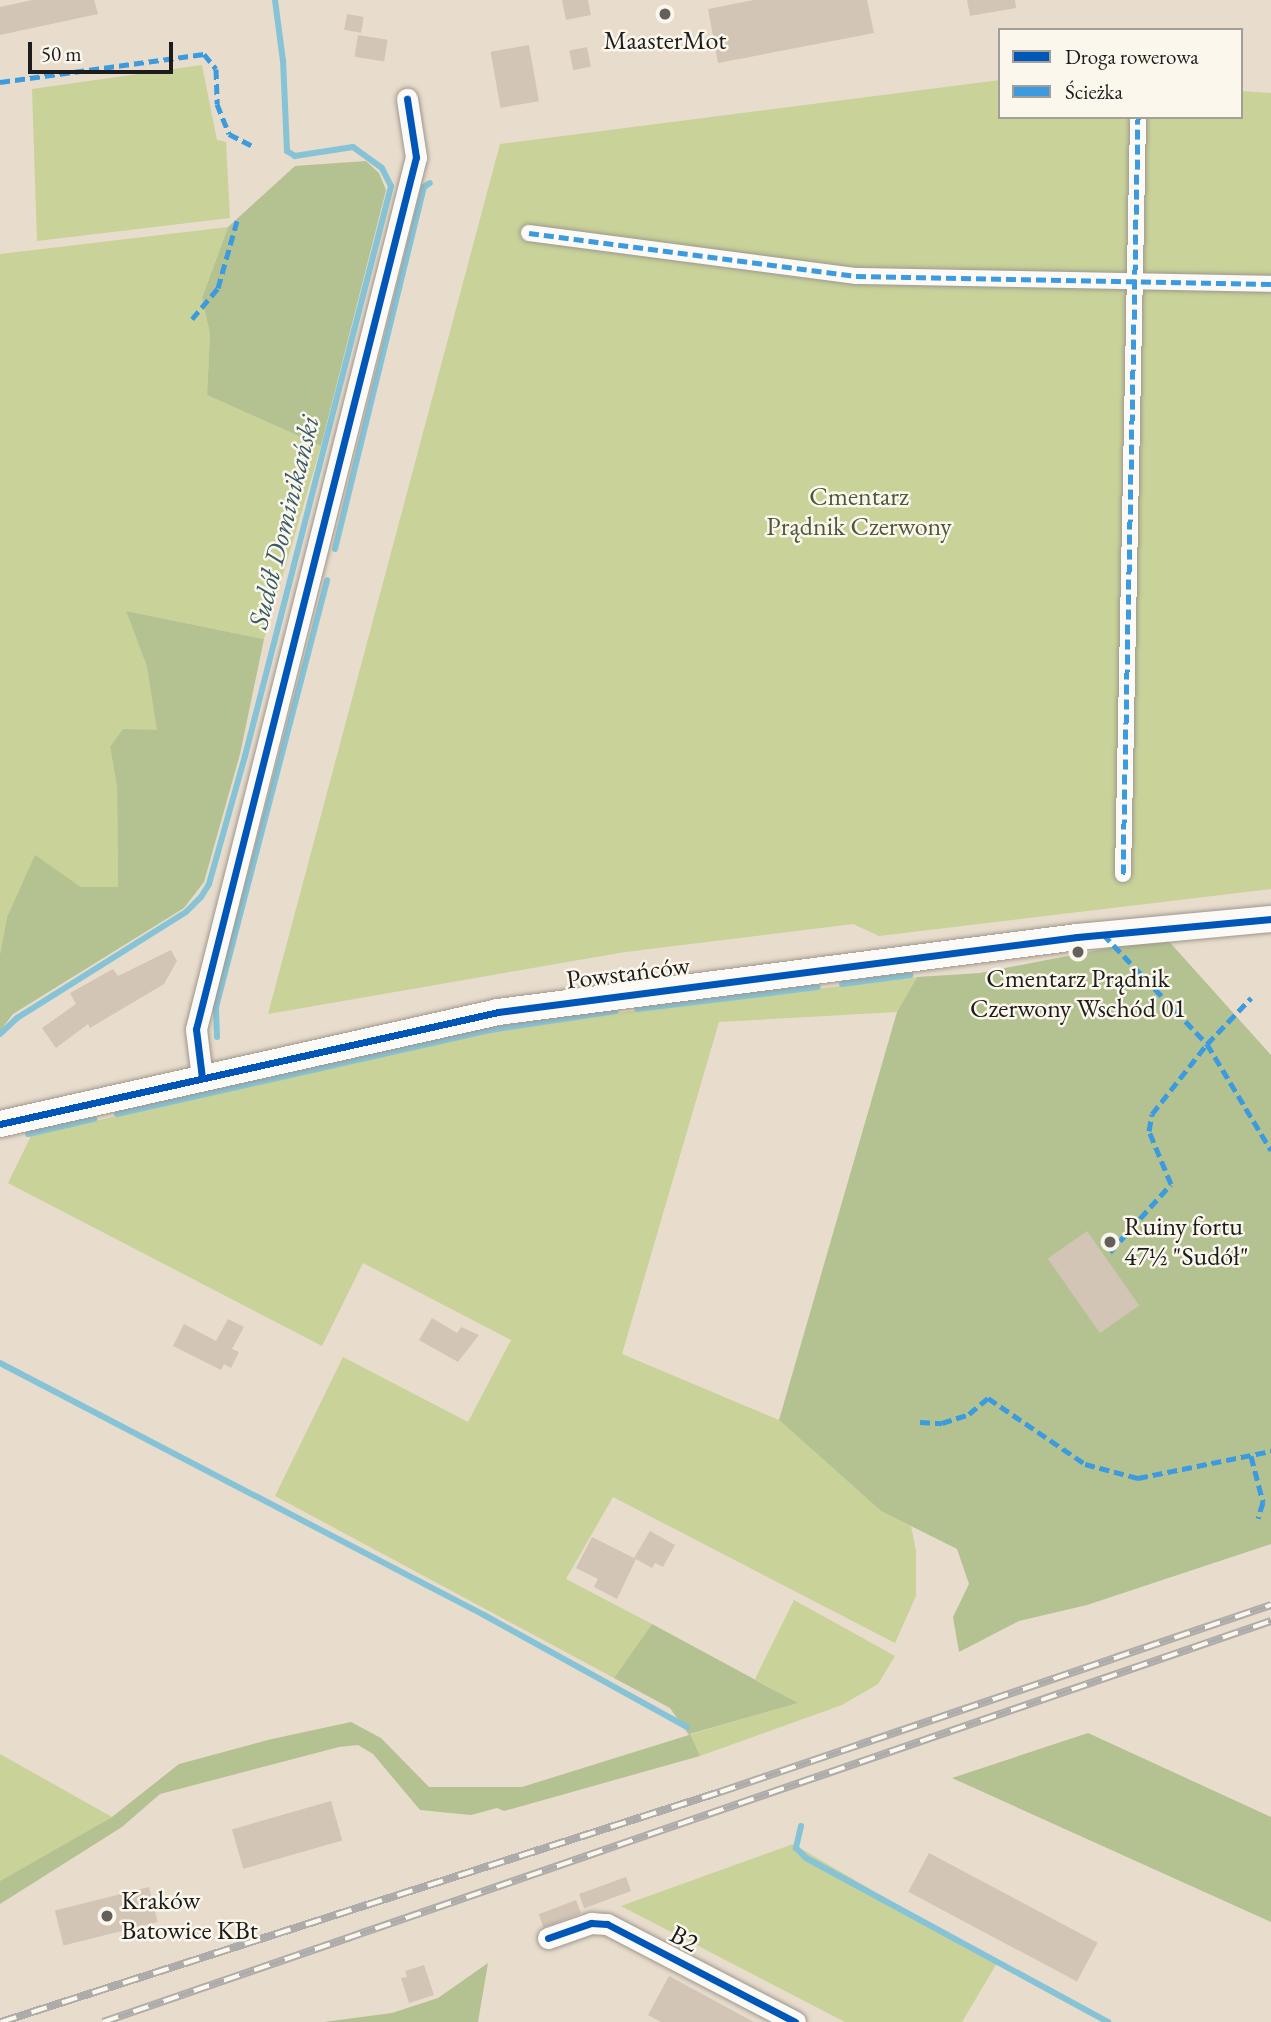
<!DOCTYPE html>
<html>
<head>
<meta charset="utf-8">
<style>
	body { margin:0 }
	#map { position:relative; width:1271px; height:2022px; overflow:hidden; background:#e8dccc; font-family:"EB Garamond",serif }
	div>[style] { position:absolute }
	.green>* { inset:0; background:#c8d299 }
	.forest>* { inset:0; background:#b4c292 }
	.stream>* { height:6px; margin:-3px; padding:0 3px; transform-origin:3px; border-radius:3px; background:#86c3d6 }
	.building>* { inset:0; background:#d3c5b5; transform-origin:0 0 }
	.roads { filter:drop-shadow(0 0 2px #9e978e) drop-shadow(0 0 2px #9e978e) }
	.pedestrian>* { height:16px; margin:-8px; padding:0 8px; transform-origin:8px; border-radius:8px; background:#fcfaf7 }
	.minor>* { height:21px; margin:-10.5px; padding:0 10.5px; transform-origin:10.5px; border-radius:10.5px; background:#fcfaf7 }
	.tertiary>* { height:26px; margin:-13px; padding:0 13px; transform-origin:13px; border-radius:13px; background:#fcfaf7 }
	.rail>* { height:8px; margin-top:-4px; transform-origin:0; background:repeating-linear-gradient(90deg,#fbf7ec 0 16px,#aeacaa 0 32px); box-sizing:border-box; border-block:2px solid #aeacaa }
	.quiet>* { height:5px; margin-top:-2.5px; transform-origin:0; background:repeating-linear-gradient(90deg,#3c9bdf 0 10px,transparent 0 15px) }
	.cycleway>* { height:7px; margin:-3.5px; padding:0 3.5px; transform-origin:3.5px; border-radius:3.5px; background:#0057b8 }
	.dots>* { width:19px; height:19px; translate:-50% -50%; box-sizing:border-box; border:4px solid #fbf7ec; border-radius:50% }
	span { translate:-50% -50%; white-space:nowrap; text-align:center; line-height:1.15; -webkit-text-stroke:5px #fbf7ec; paint-order:stroke }
	.poi-label { font-size:26px; color:#1c1c1c }
	.left { translate:0 -50%; text-align:left }
	.park-label { font-size:26px; color:#4f5939 }
	.street-label { font-size:26px; color:#1c1c1c }
	.water-label { font-size:28px; color:#365a68; font-style:italic }
	.legend { position:absolute; left:998px; top:28px; width:245px; height:91px; box-sizing:border-box; background:#fbf7ec; border:2px solid #a29f99; margin:0; padding:9px 12px; list-style:none; font-size:21px; color:#1c1c1c }
	.legend li { display:flex; align-items:center; gap:14px; height:35px }
	.legend b { width:35px; border:2px solid #a29f99 }
	.scale { position:absolute; left:28px; top:42px; width:145px; height:32px; box-sizing:border-box; border:4px solid #1c1c1c; border-top:0; padding-left:9px; font-size:21px; line-height:24px; white-space:nowrap; color:#1c1c1c; -webkit-text-stroke:5px #fbf7ec; paint-order:stroke }
</style>
</head>
<body>
<div id="map">
	<div class="green">
		<div style="clip-path:polygon(202px 65px,217px 140px,226px 142px,230px 218px,37px 241px,32px 89px)"></div>
		<div style="clip-path:polygon(1000px 80px,1000px 117px,1241px 117px,1241px 91px,1271px 93px,1271px 889px,879px 936px,853px 924px,625px 952px,268px 1014px,500px 144px)"></div>
		<div style="clip-path:polygon(228px 227px,202px 298px,210px 334px,207px 395px,321px 446px,264px 639px,126px 611px,147px 667px,158px 730px,110px 747px,117px 787px,118px 887px,81px 887px,35px 856px,7px 917px,0 954px,0 254px)"></div>
		<div style="clip-path:polygon(917px 977px,897px 1012px,719px 1022px,622px 1354px,779px 1420px,881px 1511px,911px 1526px,916px 1551px,916px 1596px,895px 1643px,613px 1497px,566px 1579px,652px 1624px,614px 1678px,275px 1496px,343px 1357px,468px 1422px,511px 1340px,363px 1263px,322px 1346px,8px 1183px,31px 1136px,499px 1027px)"></div>
		<div style="clip-path:polygon(794px 1600px,895px 1656px,878px 1684px,842px 1705px,700px 1756px,689px 1735px,797px 1703px,755px 1679px)"></div>
		<div style="clip-path:polygon(0 1754px,112px 1817px,0 1881px)"></div>
		<div style="clip-path:polygon(793px 1844px,997px 1963px,962px 2022px,845px 2022px,621px 1906px)"></div>
	</div>
	<div class="forest">
		<div style="clip-path:polygon(366px 161px,379px 173px,386px 190px,321px 446px,207px 395px,210px 334px,202px 298px,228px 227px,295px 166px)"></div>
		<div style="clip-path:polygon(126px 611px,264px 639px,240px 754px,204px 882px,184px 908px,13px 1014px,0 1031px,0 954px,7px 917px,35px 855px,81px 887px,118px 887px,117px 787px,110px 747px,123px 729px,157px 730px,147px 667px)"></div>
		<div style="clip-path:polygon(1165px 937px,1271px 1055px,1271px 1544px,1087px 1605px,1019px 1621px,959px 1652px,953px 1617px,969px 1584px,957px 1549px,881px 1511px,779px 1420px,897px 1012px,917px 977px,980px 973px)"></div>
		<div style="clip-path:polygon(652px 1624px,798px 1703px,690px 1734px,700px 1756px,504px 1811px,497px 1808px,471px 1815px,420px 1810px,373px 1754px,358px 1745px,339px 1747px,160px 1794px,122px 1827px,0 1904px,0 1881px,112px 1817px,179px 1764px,272px 1739px,351px 1722px,381px 1738px,429px 1787px,522px 1787px,689px 1735px,670px 1708px,614px 1678px)"></div>
		<div style="clip-path:polygon(1088px 1733px,1271px 1817px,1271px 1922px,952px 1778px)"></div>
		<div style="clip-path:polygon(488px 1963px,478px 2022px,324px 2022px,392px 2013px,438px 1998px)"></div>
	</div>
	<div class="stream">
		<div style="left:335px;top:549px;width:373px;rotate:-76.2deg"></div>
		<div style="left:424px;top:187px;width:7px;rotate:-34deg"></div>
		<div style="left:842px;top:984px;width:69px;rotate:-7.5deg"></div>
		<div style="left:637px;top:1009px;width:182px;rotate:-6.9deg"></div>
		<div style="left:0;top:1034px;width:23px;rotate:-43deg"></div>
		<div style="left:17px;top:1018px;width:199px;rotate:-32.1deg"></div>
		<div style="left:186px;top:912px;width:21px;rotate:-45deg"></div>
		<div style="left:201px;top:897px;width:15px;rotate:-58deg"></div>
		<div style="left:209px;top:884px;width:133px;rotate:-74.3deg"></div>
		<div style="left:245px;top:756px;width:588px;rotate:-75.63deg"></div>
		<div style="left:391px;top:186px;width:20px;rotate:-117deg"></div>
		<div style="left:382px;top:168px;width:36px;rotate:-144deg"></div>
		<div style="left:353px;top:147px;width:59px;rotate:171.2deg"></div>
		<div style="left:295px;top:156px;width:9px;rotate:-148deg"></div>
		<div style="left:287px;top:151px;width:90px;rotate:-92.5deg"></div>
		<div style="left:283px;top:61px;width:62px;rotate:-97.5deg"></div>
		<div style="left:217px;top:1037px;width:30px;rotate:-92deg"></div>
		<div style="left:216px;top:1007px;width:441px;rotate:-75.4deg"></div>
		<div style="left:117px;top:1114px;width:382px;rotate:-12.7deg"></div>
		<div style="left:490px;top:1030px;width:127px;rotate:-8.6deg"></div>
		<div style="left:28px;top:1134px;width:68px;rotate:-12.8deg"></div>
		<div style="left:0;top:1363px;width:546px;rotate:27.5deg"></div>
		<div style="left:484px;top:1615px;width:232px;rotate:28.9deg"></div>
		<div style="left:801px;top:1826px;width:23px;rotate:103deg"></div>
		<div style="left:796px;top:1848px;width:14px;rotate:45deg"></div>
		<div style="left:806px;top:1858px;width:344px;rotate:28.5deg"></div>
	</div>
	<div class="building">
		<div style="clip-path:polygon(32px 0,94px 0,98px 14px,0 35px,0 7px)"></div>
		<div style="clip-path:polygon(562px 0,588px 0,591px 15px,566px 20px)"></div>
		<div style="clip-path:polygon(754px 0,867px 0,874px 33px,718px 63px,708px 9px)"></div>
		<div style="clip-path:polygon(967px 0,1015px 0,1016px 8px,970px 16px)"></div>
		<div style="left:347px;top:14px;width:17px;height:16px;rotate:10deg"></div>
		<div style="left:358px;top:35px;width:30px;height:22px;rotate:9deg"></div>
		<div style="left:529px;top:45px;width:57px;height:39px;rotate:80deg"></div>
		<div style="left:587px;top:47px;width:20px;height:18px;rotate:79deg"></div>
		<div style="clip-path:polygon(171px 950px,177px 961px,164px 984px,90px 1028px,88px 1024px,56px 1048px,42px 1028px,76px 1004px,70px 993px,113px 969px,118px 976px)"></div>
		<div style="left:1087px;top:1231px;width:91px;height:48px;rotate:55deg"></div>
		<div style="clip-path:polygon(432px 1318px,457px 1333px,461px 1327px,479px 1335px,458px 1362px,419px 1340px)"></div>
		<div style="clip-path:polygon(228px 1319px,244px 1327px,232px 1349px,239px 1352px,231px 1368px,224px 1364px,221px 1370px,173px 1346px,184px 1324px,216px 1341px)"></div>
		<div style="clip-path:polygon(650px 1531px,675px 1545px,663px 1567px,655px 1563px,652px 1568px,634px 1558px)"></div>
		<div style="clip-path:polygon(592px 1537px,636px 1559px,617px 1599px,594px 1587px,598px 1579px,576px 1568px)"></div>
		<div style="left:331px;top:1801px;width:41px;height:103px;rotate:74deg"></div>
		<div style="left:929px;top:1853px;width:191px;height:44px;rotate:28deg"></div>
		<div style="left:626px;top:1877px;width:15px;height:50px;rotate:70deg"></div>
		<div style="left:149px;top:1887px;width:36px;height:97px;rotate:76deg"></div>
		<div style="left:576px;top:1900px;width:14px;height:40px;rotate:69deg"></div>
		<div style="clip-path:polygon(424px 1965px,434px 1995px,409px 2003px,401px 1978px,407px 1977px,405px 1971px)"></div>
		<div style="clip-path:polygon(669px 1976px,754px 2022px,661px 2022px,648px 2015px)"></div>
	</div>
	<div class="roads">
		<div class="pedestrian">
			<div style="left:529px;top:233px;width:330px;rotate:7.5deg"></div>
			<div style="left:856px;top:276px;width:415px;rotate:1.1deg"></div>
			<div style="left:1123px;top:874px;width:757px;rotate:-88.86deg"></div>
		</div>
		<div class="minor">
			<div style="left:202px;top:1078px;width:49px;rotate:-97deg"></div>
			<div style="left:196px;top:1029px;width:899px;rotate:-75.84deg"></div>
			<div style="left:416px;top:157px;width:59px;rotate:-98.8deg"></div>
			<div style="left:548px;top:1938px;width:46px;rotate:-19.2deg"></div>
			<div style="left:591px;top:1923px;width:16px;rotate:4deg"></div>
			<div style="left:607px;top:1924px;width:212px;rotate:27.5deg"></div>
		</div>
		<div class="tertiary">
			<div style="left:0;top:1124px;width:510px;rotate:-12.67deg"></div>
			<div style="left:498px;top:1012px;width:584px;rotate:-7.38deg"></div>
			<div style="left:1077px;top:937px;width:195px;rotate:-5.3deg"></div>
		</div>
	</div>
	<div class="rail">
		<div style="left:1px;top:2022px;width:755px;rotate:-17.74deg"></div>
		<div style="left:720px;top:1792px;width:582px;rotate:-18.75deg"></div>
		<div style="left:103px;top:2022px;width:1235px;rotate:-18.95deg"></div>
	</div>
	<div class="quiet">
		<div style="left:0;top:82px;width:206px;rotate:-7.8deg"></div>
		<div style="left:204px;top:54px;width:19px;rotate:51deg"></div>
		<div style="left:216px;top:69px;width:35px;rotate:88deg"></div>
		<div style="left:217px;top:104px;width:32px;rotate:68deg"></div>
		<div style="left:229px;top:134px;width:27px;rotate:27deg"></div>
		<div style="left:529px;top:233px;width:330px;rotate:7.5deg"></div>
		<div style="left:856px;top:276px;width:415px;rotate:1.1deg"></div>
		<div style="left:192px;top:319px;width:40px;rotate:-50deg"></div>
		<div style="left:218px;top:288px;width:70px;rotate:-74.2deg"></div>
		<div style="left:1123px;top:874px;width:757px;rotate:-88.86deg"></div>
		<div style="left:1103px;top:934px;width:151px;rotate:46.6deg"></div>
		<div style="left:1207px;top:1044px;width:124px;rotate:58.9deg"></div>
		<div style="left:1110px;top:1252px;width:91px;rotate:-48.1deg"></div>
		<div style="left:1171px;top:1184px;width:57px;rotate:-112.5deg"></div>
		<div style="left:1149px;top:1131px;width:17px;rotate:-80deg"></div>
		<div style="left:1152px;top:1114px;width:89px;rotate:-51.8deg"></div>
		<div style="left:1207px;top:1044px;width:64px;rotate:-46.3deg"></div>
		<div style="left:920px;top:1422px;width:22px;rotate:3deg"></div>
		<div style="left:942px;top:1423px;width:28px;rotate:-18deg"></div>
		<div style="left:969px;top:1414px;width:25px;rotate:-40deg"></div>
		<div style="left:988px;top:1398px;width:117px;rotate:34.2deg"></div>
		<div style="left:1085px;top:1464px;width:55px;rotate:14.8deg"></div>
		<div style="left:1138px;top:1478px;width:136px;rotate:-11.5deg"></div>
		<div style="left:1251px;top:1456px;width:48px;rotate:75.4deg"></div>
		<div style="left:1263px;top:1502px;width:17px;rotate:107deg"></div>
	</div>
	<div class="cycleway">
		<div style="left:202px;top:1078px;width:49px;rotate:-97deg"></div>
		<div style="left:196px;top:1029px;width:899px;rotate:-75.84deg"></div>
		<div style="left:416px;top:157px;width:59px;rotate:-98.8deg"></div>
		<div style="left:0;top:1124px;width:510px;rotate:-12.67deg"></div>
		<div style="left:498px;top:1012px;width:584px;rotate:-7.38deg"></div>
		<div style="left:1077px;top:937px;width:195px;rotate:-5.3deg"></div>
		<div style="left:548px;top:1938px;width:46px;rotate:-19.2deg"></div>
		<div style="left:591px;top:1923px;width:16px;rotate:4deg"></div>
		<div style="left:607px;top:1924px;width:212px;rotate:27.5deg"></div>
	</div>
	<div class="dots">
		<div style="left:665px;top:14px;background:#635f5a"></div>
		<div style="left:1078px;top:952px;background:#635f5a"></div>
		<div style="left:1110px;top:1242px;background:#635f5a"></div>
		<div style="left:107px;top:1916px;background:#635f5a"></div>
	</div>
	<div class="poi-label">
		<span style="left:665px;top:41px">MaasterMot</span>
		<span style="left:1078px;top:994px">Cmentarz Prądnik<br>Czerwony Wschód 01</span>
		<span class="left" style="left:1124px;top:1242px">Ruiny fortu<br>47½ "Sudół"</span>
		<span class="left" style="left:121px;top:1916px">Kraków<br>Batowice KBt</span>
	</div>
	<div class="park-label">
		<span style="left:859px;top:512px">Cmentarz<br>Prądnik Czerwony</span>
	</div>
	<div class="street-label">
		<span style="left:628px;top:973px;rotate:-7deg">Powstańców</span>
		<span style="left:684px;top:1939px;rotate:28deg">B2</span>
	</div>
	<div class="water-label">
		<span style="left:283px;top:522px;rotate:-76deg">Sudół Dominikański</span>
	</div>
	<ul class="legend">
	<li><b style="height:9px;background:#0057b8"></b>Droga rowerowa</li>
	<li><b style="height:9px;background:#3c9bdf"></b>Ścieżka</li>
	</ul>
	<div class="scale">50 m</div>
</div>
</body>
</html>
